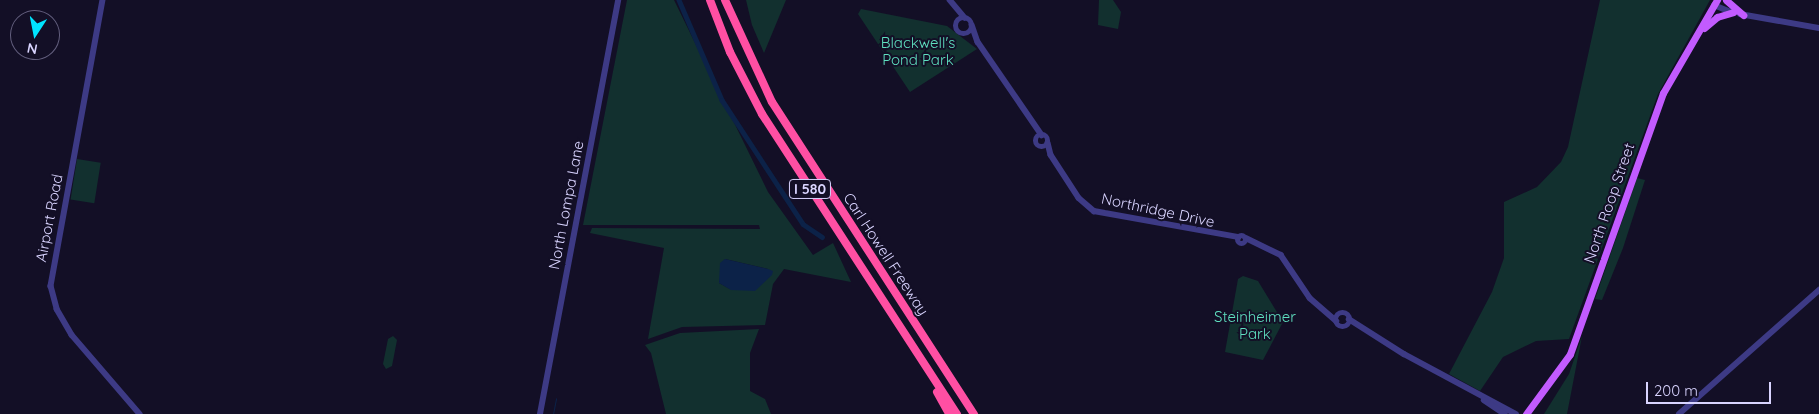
<!DOCTYPE html>
<html>
<head>
<meta charset="utf-8">
<style>
	body { margin:0 }
	#map { position:relative; width:1819px; height:414px; overflow:hidden; background:#130f26; font-family:Quicksand,sans-serif }
	div>[style] { position:absolute }
	.green>* { inset:0; background:#12302f; transform-origin:0 0 }
	.water>* { inset:0; background:#0c2248 }
	.stream>* { height:1px; margin:-0.5px; padding:0 0.5px; transform-origin:0.5px; border-radius:0.5px; background:#0c2248 }
	.canal>* { height:4.5px; margin:-2.25px; padding:0 2.25px; transform-origin:2.25px; border-radius:2.25px; background:#0c2248 }
	.minor>* { height:5.5px; margin:-2.75px; padding:0 2.75px; transform-origin:2.75px; border-radius:2.75px; background:#3d3a85 }
	.minor>.ring { margin:-2.75px; padding:0; box-sizing:content-box; background:none; border:5.5px solid #3d3a85; border-radius:50% }
	.major>* { height:7px; margin:-3.5px; padding:0 3.5px; transform-origin:3.5px; border-radius:3.5px; background:#c25bff }
	.highway>* { height:8px; margin:-4px; padding:0 4px; transform-origin:4px; border-radius:4px; background:#ff4fa3 }
	span { translate:-50% -50%; white-space:nowrap; text-align:center; line-height:1.15; -webkit-text-stroke:4px #130f26; paint-order:stroke }
	.shield-label span { padding:1px 4px; background:#130f26; border:1px solid; border-radius:4px; -webkit-text-stroke-width:0 }
	.shield-label { font-size:14px; color:#d9d4ff; font-weight:700 }
	.park-label { font-size:15px; color:#5fe0c0 }
	.street-label { font-size:15px; color:#d9d4ff }
	.north { position:absolute; left:10px; top:10px; width:50px; height:50px; box-sizing:border-box; background:#130f26; border:1px solid #625e7d; border-radius:50%; rotate:191deg; font-size:14px; font-weight:700; line-height:20px; text-align:center; color:#d9d4ff }
	.north::after { content:''; display:block; margin:auto; width:18px; height:22px; background:#00e5ff; clip-path:polygon(50% 0,100% 100%,50% 72%,0 100%) }
	.scale { position:absolute; left:1646px; top:382px; width:125px; height:22px; box-sizing:border-box; border:2px solid #d9d4ff; border-top:0; padding-left:6px; font-size:15px; line-height:18px; white-space:nowrap; color:#d9d4ff; -webkit-text-stroke:4px #130f26; paint-order:stroke }
</style>
</head>
<body>
<div id="map">
	<div class="green">
		<div style="clip-path:polygon(evenodd,627px 0,674px 0,768px 192px,813px 255px,833px 243px,851px 282px,784px 269px,773px 284px,765px 325px,682px 327px,648px 339px,664px 248px,590px 233px,592px 228px,760px 229px,759px 225px,583px 225px,627px 0,725px 259px,768px 269px,768px 278px,730px 289px,719px 283px,725px 259px)"></div>
		<div style="clip-path:polygon(746px 0,786px 0,764px 53px,752px 25px)"></div>
		<div style="clip-path:polygon(1099px 0,1113px 0,1121px 12px,1118px 29px,1098px 25px)"></div>
		<div style="clip-path:polygon(1600px 0,1710px 0,1658px 94px,1569px 339px,1536px 341px,1503px 357px,1480px 391px,1449px 374px,1492px 292px,1504px 258px,1504px 202px,1537px 187px,1561px 162px,1568px 147px)"></div>
		<div style="clip-path:polygon(861px 9px,947px 26px,977px 49px,910px 92px,858px 14px)"></div>
		<div style="left:77px;top:159px;width:24px;height:41px;rotate:9deg"></div>
		<div style="clip-path:polygon(1637px 178px,1645px 180px,1623px 248px,1602px 300px,1595px 299px)"></div>
		<div style="clip-path:polygon(1243px 276px,1258px 281px,1283px 322px,1263px 360px,1225px 352px,1238px 279px)"></div>
		<div style="clip-path:polygon(759px 329px,750px 353px,750px 391px,765px 399px,771px 414px,666px 414px,651px 353px,645px 345px,680px 333px)"></div>
		<div style="clip-path:polygon(393px 336px,397px 340px,392px 366px,386px 369px,383px 364px,388px 339px)"></div>
		<div style="clip-path:polygon(1582px 336px,1567px 414px,1544px 414px,1569px 374px)"></div>
	</div>
	<div class="water">
		<div style="clip-path:polygon(725px 259px,768px 269px,773px 271px,772px 275px,755px 291px,731px 290px,719px 283px,720px 263px)"></div>
	</div>
	<div class="stream">
		<div style="left:553px;top:414px;width:16px;rotate:-79deg"></div>
	</div>
	<div class="canal">
		<div style="left:679px;top:0;width:109px;rotate:66.7deg"></div>
		<div style="left:722px;top:100px;width:148px;rotate:56.8deg"></div>
		<div style="left:803px;top:224px;width:23px;rotate:34deg"></div>
	</div>
	<div class="minor">
		<div style="left:103px;top:0;width:291px;rotate:100.3deg"></div>
		<div style="left:51px;top:286px;width:24px;rotate:75deg"></div>
		<div style="left:57px;top:309px;width:30px;rotate:60deg"></div>
		<div style="left:72px;top:335px;width:104px;rotate:49.3deg"></div>
		<div style="left:950px;top:0;width:23px;rotate:50deg"></div>
		<div style="left:1714px;top:5px;width:18px;rotate:22deg"></div>
		<div style="left:1740px;top:14px;width:80px;rotate:10deg"></div>
		<div class="ring" style="left:956px;top:18px;width:10.5px;height:10.5px"></div>
		<div style="left:972px;top:25px;width:18px;rotate:71deg"></div>
		<div style="left:978px;top:42px;width:113px;rotate:55.5deg"></div>
		<div class="ring" style="left:1036px;top:135px;width:6.5px;height:6.5px"></div>
		<div style="left:1048px;top:143px;width:12px;rotate:76deg"></div>
		<div style="left:1051px;top:155px;width:51px;rotate:56.9deg"></div>
		<div style="left:1079px;top:198px;width:20px;rotate:41deg"></div>
		<div style="left:1094px;top:211px;width:147px;rotate:10.2deg"></div>
		<div class="ring" style="left:1237.5px;top:235.5px;width:3.5px;height:3.5px"></div>
		<div style="left:1246px;top:238px;width:39px;rotate:26deg"></div>
		<div style="left:1281px;top:255px;width:52px;rotate:56deg"></div>
		<div style="left:1310px;top:298px;width:35px;rotate:41deg"></div>
		<div class="ring" style="left:1336px;top:313px;width:8.5px;height:8.5px"></div>
		<div style="left:1349px;top:319px;width:65px;rotate:32.5deg"></div>
		<div style="left:1404px;top:354px;width:127px;rotate:28.2deg"></div>
		<div style="left:1484px;top:400px;width:25px;rotate:34deg"></div>
		<div style="left:540px;top:414px;width:421px;rotate:-79.3deg"></div>
		<div style="left:1679px;top:414px;width:187px;rotate:-41.5deg"></div>
	</div>
	<div class="major">
		<div style="left:1726px;top:0;width:23px;rotate:41deg"></div>
		<div style="left:1704px;top:28px;width:17px;rotate:-40deg"></div>
		<div style="left:1717px;top:17px;width:17px;rotate:-17deg"></div>
		<div style="left:1526px;top:414px;width:74px;rotate:-53.7deg"></div>
		<div style="left:1570px;top:354px;width:277px;rotate:-70.4deg"></div>
		<div style="left:1663px;top:93px;width:108px;rotate:-59.9deg"></div>
	</div>
	<div class="highway">
		<div style="left:710px;top:0;width:56px;rotate:69deg"></div>
		<div style="left:730px;top:52px;width:70px;rotate:62.7deg"></div>
		<div style="left:762px;top:114px;width:358px;rotate:57deg"></div>
		<div style="left:725px;top:0;width:112px;rotate:65.3deg"></div>
		<div style="left:772px;top:102px;width:372px;rotate:57.1deg"></div>
		<div style="left:937px;top:392px;width:25px;rotate:61deg"></div>
	</div>
	<div class="shield-label">
		<span style="left:810px;top:189px">I 580</span>
	</div>
	<div class="park-label">
		<span style="left:918px;top:51px">Blackwell's<br>Pond Park</span>
		<span style="left:1255px;top:325px">Steinheimer<br>Park</span>
	</div>
	<div class="street-label">
		<span style="left:1609px;top:203px;rotate:-71deg">North Roop Street</span>
		<span style="left:566px;top:205px;rotate:-79deg">North Lompa Lane</span>
		<span style="left:1158px;top:210px;rotate:12deg">Northridge Drive</span>
		<span style="left:49px;top:218px;rotate:-79deg">Airport Road</span>
		<span style="left:886px;top:254px;rotate:57deg">Carl Howell Freeway</span>
	</div>
	<div class="north">N</div>
	<div class="scale">200 m</div>
</div>
</body>
</html>
